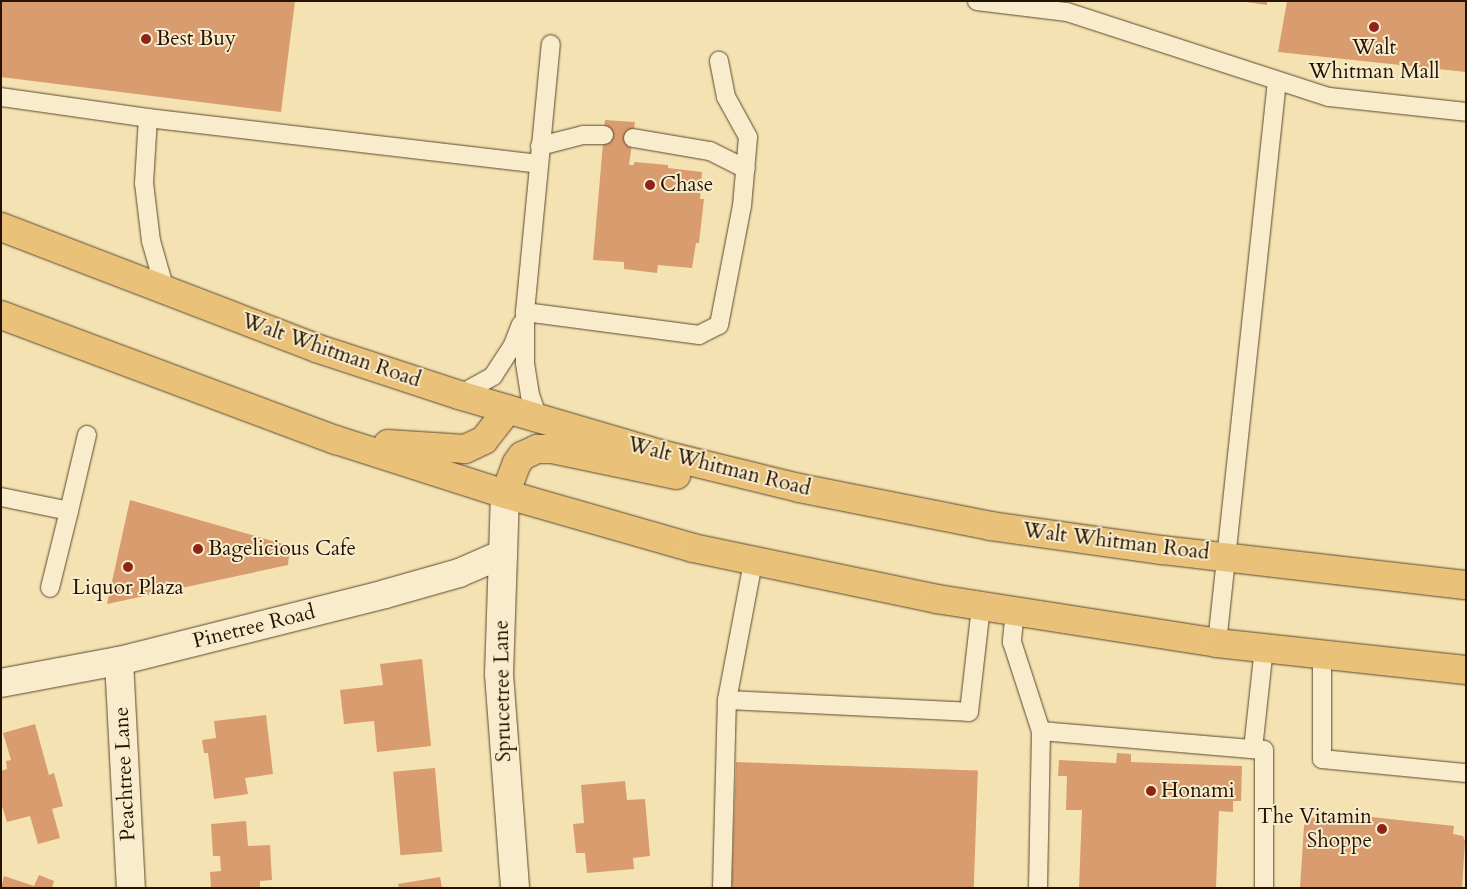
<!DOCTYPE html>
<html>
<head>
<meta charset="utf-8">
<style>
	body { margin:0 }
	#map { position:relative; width:1467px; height:889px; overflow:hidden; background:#f5e2b2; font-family:Cardo,serif }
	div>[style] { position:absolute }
	.building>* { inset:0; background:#d89c6e; transform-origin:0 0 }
	.roads { filter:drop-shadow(0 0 1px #5a482e) drop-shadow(0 0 1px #5a482e) }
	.lane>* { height:18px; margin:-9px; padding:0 9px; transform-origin:9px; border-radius:9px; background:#f8eccd }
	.street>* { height:28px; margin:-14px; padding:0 14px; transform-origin:14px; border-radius:14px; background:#f8eccd }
	.primary>* { height:28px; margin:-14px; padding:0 14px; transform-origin:14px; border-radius:14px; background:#eac179 }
	.dots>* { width:14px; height:14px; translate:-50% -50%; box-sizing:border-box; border:2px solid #f8eccd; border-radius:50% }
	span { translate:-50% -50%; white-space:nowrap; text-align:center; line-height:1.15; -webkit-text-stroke:4px #f8eccd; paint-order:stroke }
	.poi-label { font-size:21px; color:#261402 }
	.left { translate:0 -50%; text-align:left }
	.right { translate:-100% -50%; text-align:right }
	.street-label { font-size:21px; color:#261402 }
	.frame { position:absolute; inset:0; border:2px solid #261402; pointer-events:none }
</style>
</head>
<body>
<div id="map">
	<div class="building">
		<div style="clip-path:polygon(1px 1px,295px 1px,281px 112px,1px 77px)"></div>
		<div style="clip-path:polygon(1239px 1px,1267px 1px,1267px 5px)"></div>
		<div style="clip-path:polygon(1287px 1px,1466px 1px,1466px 72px,1278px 52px)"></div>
		<div style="clip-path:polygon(605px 120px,635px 122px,629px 165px,634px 165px,634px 162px,668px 165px,668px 168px,702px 172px,700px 199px,704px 199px,699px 243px,696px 243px,692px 268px,658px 265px,657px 273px,624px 269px,624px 262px,593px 260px)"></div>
		<div style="clip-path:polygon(130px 500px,290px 546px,288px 565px,107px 604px)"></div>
		<div style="clip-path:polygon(422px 659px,431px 746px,377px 752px,374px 721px,344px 724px,340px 690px,383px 685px,380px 664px)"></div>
		<div style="clip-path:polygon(266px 715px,273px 774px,245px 778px,248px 794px,214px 799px,208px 753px,204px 753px,202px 740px,216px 738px,214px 721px)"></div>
		<div style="clip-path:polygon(35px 724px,49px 775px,54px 773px,63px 806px,52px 809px,60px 838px,38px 844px,30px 816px,7px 822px,1px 803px,1px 771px,7px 769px,6px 761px,11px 760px,3px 733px)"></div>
		<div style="clip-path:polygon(1117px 753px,1131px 754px,1131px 762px,1242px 766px,1241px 801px,1233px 801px,1233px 812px,1219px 811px,1216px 888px,1079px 888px,1082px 810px,1066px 810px,1067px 776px,1058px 776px,1059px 760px,1116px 763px)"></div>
		<div style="left:736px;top:762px;width:242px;height:126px;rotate:2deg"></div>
		<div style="left:435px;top:768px;width:84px;height:42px;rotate:85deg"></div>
		<div style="clip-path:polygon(625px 781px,627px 800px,645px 799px,650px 856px,633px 858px,634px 869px,587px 873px,585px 853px,576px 853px,573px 824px,584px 823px,581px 785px)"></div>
		<div style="clip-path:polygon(1316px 811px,1454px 826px,1453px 834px,1463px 836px,1465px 841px,1462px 888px,1300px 888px,1304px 826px,1309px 817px,1315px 818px)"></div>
		<div style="clip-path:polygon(246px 821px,248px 846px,270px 845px,272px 880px,260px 881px,260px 888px,211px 888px,210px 872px,221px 871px,220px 856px,213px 856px,211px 824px)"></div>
		<div style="clip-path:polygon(39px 875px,54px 881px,52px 888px,1px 888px,4px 876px,34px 886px)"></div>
		<div style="clip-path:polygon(440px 877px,442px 888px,399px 888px,398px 884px)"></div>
	</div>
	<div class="roads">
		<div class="lane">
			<div style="left:977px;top:1px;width:91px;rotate:7deg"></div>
			<div style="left:1067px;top:12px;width:275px;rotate:18deg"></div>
			<div style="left:1329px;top:97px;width:138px;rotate:6.2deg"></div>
			<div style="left:1px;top:97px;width:148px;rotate:8.1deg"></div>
			<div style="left:633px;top:138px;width:78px;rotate:9.6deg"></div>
			<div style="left:710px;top:151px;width:40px;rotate:26.6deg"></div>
			<div style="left:540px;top:146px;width:44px;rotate:-14.3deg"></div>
			<div style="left:583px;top:135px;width:21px"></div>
			<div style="left:165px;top:290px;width:51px;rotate:-105.9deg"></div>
			<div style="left:151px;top:241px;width:58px;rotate:-96.9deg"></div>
			<div style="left:144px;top:183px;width:65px;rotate:-86.5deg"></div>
			<div style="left:148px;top:118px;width:393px;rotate:6.7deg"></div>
			<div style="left:525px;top:312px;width:176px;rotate:7.5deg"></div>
			<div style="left:699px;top:335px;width:22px;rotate:-27deg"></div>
			<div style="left:719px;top:325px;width:121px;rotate:-79.1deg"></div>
			<div style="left:742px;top:206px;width:69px;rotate:-85deg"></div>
			<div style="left:748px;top:137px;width:46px;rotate:-118.8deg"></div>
			<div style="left:726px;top:97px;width:37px;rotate:-101deg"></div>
			<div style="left:459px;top:395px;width:39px;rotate:-29deg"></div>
			<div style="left:493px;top:376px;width:37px;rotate:-57deg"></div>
			<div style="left:513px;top:345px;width:22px;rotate:-69deg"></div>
			<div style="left:538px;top:418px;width:24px;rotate:-109deg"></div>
			<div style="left:530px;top:395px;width:32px;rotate:-99deg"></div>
			<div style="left:525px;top:363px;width:51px;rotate:-90deg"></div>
			<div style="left:525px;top:312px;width:269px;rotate:-84.5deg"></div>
			<div style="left:1px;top:497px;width:69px;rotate:11.6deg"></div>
			<div style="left:69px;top:511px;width:79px;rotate:103.9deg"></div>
			<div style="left:69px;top:511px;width:78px;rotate:-76.7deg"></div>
			<div style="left:1015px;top:611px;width:31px;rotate:96deg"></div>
			<div style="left:1012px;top:642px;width:94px;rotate:72deg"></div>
			<div style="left:1041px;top:731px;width:213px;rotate:4.9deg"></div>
			<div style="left:1253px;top:749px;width:102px;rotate:-83.8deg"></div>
			<div style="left:1217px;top:643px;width:565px;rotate:-83.91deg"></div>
			<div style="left:1322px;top:654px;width:105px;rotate:90deg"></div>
			<div style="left:1322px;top:759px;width:145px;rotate:5.6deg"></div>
			<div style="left:727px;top:700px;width:242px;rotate:2.8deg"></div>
			<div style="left:969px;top:712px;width:107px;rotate:-83.5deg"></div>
			<div style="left:1253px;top:749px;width:11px;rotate:5deg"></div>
			<div style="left:1264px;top:750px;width:138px;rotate:90deg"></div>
			<div style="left:722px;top:888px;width:188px;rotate:-88.5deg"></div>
			<div style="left:727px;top:700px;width:140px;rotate:-79.3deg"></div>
			<div style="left:1038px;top:888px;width:157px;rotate:-88.9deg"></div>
		</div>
		<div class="street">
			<div style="left:505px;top:494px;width:180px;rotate:91.9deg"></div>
			<div style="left:499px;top:674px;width:215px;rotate:85.7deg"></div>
			<div style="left:119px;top:661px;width:227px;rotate:87deg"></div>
			<div style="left:1px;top:683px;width:120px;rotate:-10.6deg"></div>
			<div style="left:119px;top:661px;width:274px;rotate:-14.1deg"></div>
			<div style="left:385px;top:594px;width:77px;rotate:-15.8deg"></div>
			<div style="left:459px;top:573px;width:48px;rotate:-23.4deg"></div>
		</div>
		<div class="primary">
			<div style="left:1px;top:227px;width:337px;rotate:21deg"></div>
			<div style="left:316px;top:348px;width:151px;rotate:18.2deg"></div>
			<div style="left:459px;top:395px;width:214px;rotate:16.3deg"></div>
			<div style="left:664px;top:455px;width:139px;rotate:13.7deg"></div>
			<div style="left:799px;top:488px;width:196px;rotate:11.2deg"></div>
			<div style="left:991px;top:526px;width:173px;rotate:8deg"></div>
			<div style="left:1162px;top:550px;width:306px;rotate:6.6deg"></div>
			<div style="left:1px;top:315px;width:358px;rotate:20.5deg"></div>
			<div style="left:336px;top:440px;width:177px;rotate:17.7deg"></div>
			<div style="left:505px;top:494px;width:196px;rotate:16deg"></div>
			<div style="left:693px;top:548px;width:249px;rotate:11.8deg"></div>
			<div style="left:937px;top:599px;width:283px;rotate:8.9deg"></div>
			<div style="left:1217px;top:643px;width:250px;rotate:6.2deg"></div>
			<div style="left:388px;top:444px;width:77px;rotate:3.7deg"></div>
			<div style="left:465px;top:449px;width:21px;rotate:-25deg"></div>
			<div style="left:484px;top:440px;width:39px;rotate:-52deg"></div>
			<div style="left:505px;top:494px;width:33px;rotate:-69deg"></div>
			<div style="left:517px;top:463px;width:9px;rotate:-54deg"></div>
			<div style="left:522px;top:456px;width:17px;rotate:-25deg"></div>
			<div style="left:537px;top:449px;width:15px"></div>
			<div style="left:552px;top:449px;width:127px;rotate:11.8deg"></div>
		</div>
	</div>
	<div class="dots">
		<div style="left:1374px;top:27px;background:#8f2418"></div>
		<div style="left:146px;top:39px;background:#8f2418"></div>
		<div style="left:650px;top:185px;background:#8f2418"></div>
		<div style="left:198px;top:549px;background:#8f2418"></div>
		<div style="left:128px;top:567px;background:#8f2418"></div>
		<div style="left:1151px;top:791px;background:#8f2418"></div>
		<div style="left:1382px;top:829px;background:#8f2418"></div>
	</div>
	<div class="poi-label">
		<span class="left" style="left:156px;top:39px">Best Buy</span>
		<span style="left:1374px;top:60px">Walt<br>Whitman Mall</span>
		<span class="left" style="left:660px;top:185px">Chase</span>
		<span class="left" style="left:208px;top:549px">Bagelicious Cafe</span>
		<span style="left:128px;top:588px">Liquor Plaza</span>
		<span class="left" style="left:1161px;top:791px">Honami</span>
		<span class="right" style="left:1372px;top:829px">The Vitamin<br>Shoppe</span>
	</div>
	<div class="street-label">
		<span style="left:331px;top:351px;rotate:19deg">Walt Whitman Road</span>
		<span style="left:719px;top:467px;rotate:14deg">Walt Whitman Road</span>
		<span style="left:1116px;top:542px;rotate:7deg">Walt Whitman Road</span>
		<span style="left:254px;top:627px;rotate:-14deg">Pinetree Road</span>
		<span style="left:503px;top:691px;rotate:-91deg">Sprucetree Lane</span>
		<span style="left:125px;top:774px;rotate:-93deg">Peachtree Lane</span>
	</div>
	<div class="frame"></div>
</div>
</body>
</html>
